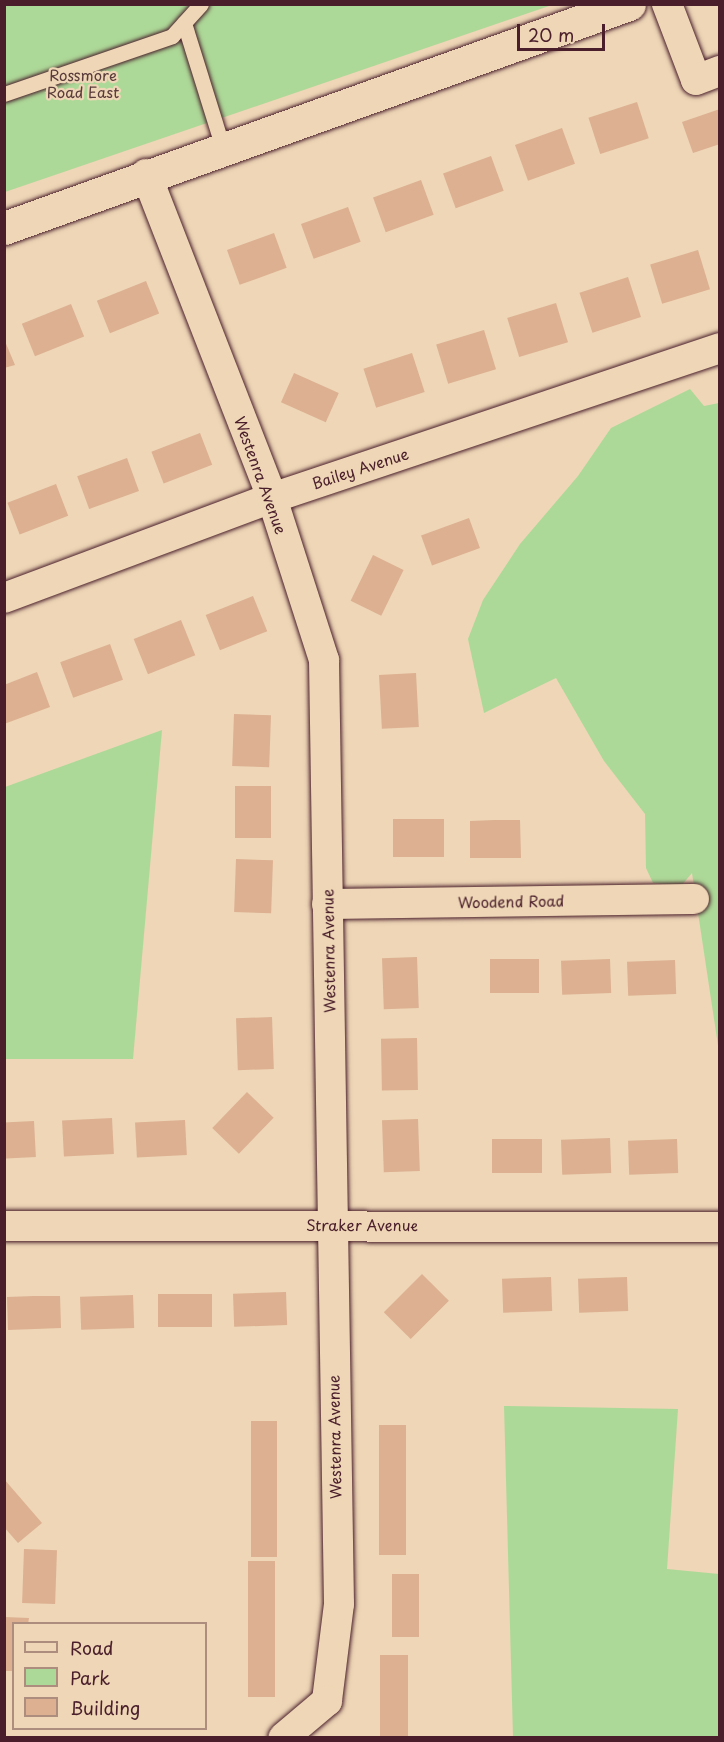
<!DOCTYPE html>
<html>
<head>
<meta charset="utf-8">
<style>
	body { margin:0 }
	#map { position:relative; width:724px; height:1742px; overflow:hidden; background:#eed6b6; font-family:"Playpen Sans",sans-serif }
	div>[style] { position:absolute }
	.green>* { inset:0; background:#add998 }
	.building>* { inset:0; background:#dcb091; transform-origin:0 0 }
	.roads { filter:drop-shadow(0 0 2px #4a1f2b) drop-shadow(0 0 2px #4a1f2b) }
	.lane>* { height:15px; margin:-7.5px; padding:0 7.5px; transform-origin:7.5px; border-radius:7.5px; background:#eed6b6 }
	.street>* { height:30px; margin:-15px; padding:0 15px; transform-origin:15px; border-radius:15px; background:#eed6b6 }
	.secondary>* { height:33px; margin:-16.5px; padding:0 16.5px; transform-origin:16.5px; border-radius:16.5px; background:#eed6b6 }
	span { translate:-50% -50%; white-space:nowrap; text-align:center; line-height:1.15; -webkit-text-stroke:4.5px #eed6b6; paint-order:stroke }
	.park-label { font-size:15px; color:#593b3b }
	.street-label { font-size:15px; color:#4a1f2b }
	.frame { position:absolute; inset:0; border:6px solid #4a1f2b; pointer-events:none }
	.legend { position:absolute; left:12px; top:1622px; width:195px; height:108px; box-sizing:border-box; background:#eed6b6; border:2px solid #ac8d7e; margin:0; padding:8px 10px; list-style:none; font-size:18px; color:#4a1f2b }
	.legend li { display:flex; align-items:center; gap:12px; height:30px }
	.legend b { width:30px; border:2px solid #ac8d7e }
	.scale { position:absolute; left:517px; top:24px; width:88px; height:27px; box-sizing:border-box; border:3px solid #4a1f2b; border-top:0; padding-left:8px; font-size:18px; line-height:21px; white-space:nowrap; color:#4a1f2b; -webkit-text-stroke:4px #eed6b6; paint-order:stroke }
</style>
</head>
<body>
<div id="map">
	<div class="green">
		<div style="clip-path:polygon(4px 5px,552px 5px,5px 192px)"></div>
		<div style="clip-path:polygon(690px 389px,704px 406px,719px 403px,719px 1052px,692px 873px,681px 886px,653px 883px,646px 868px,645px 814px,604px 761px,556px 678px,484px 713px,468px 639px,483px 600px,520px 544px,578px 476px,611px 428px)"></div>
		<div style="clip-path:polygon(162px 730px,133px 1059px,5px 1059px,5px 787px)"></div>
		<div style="clip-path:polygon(504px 1406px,678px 1409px,667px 1569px,719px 1574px,719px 1737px,513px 1737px)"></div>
	</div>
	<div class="building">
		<div style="left:637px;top:102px;width:38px;height:51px;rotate:72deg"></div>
		<div style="clip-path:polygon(720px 109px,720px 144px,693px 153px,682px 122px)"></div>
		<div style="left:562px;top:128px;width:38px;height:50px;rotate:70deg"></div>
		<div style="left:491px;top:156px;width:37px;height:51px;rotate:70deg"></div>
		<div style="left:421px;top:180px;width:37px;height:51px;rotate:70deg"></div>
		<div style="left:348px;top:207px;width:37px;height:50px;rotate:70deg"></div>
		<div style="left:274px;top:233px;width:37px;height:50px;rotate:70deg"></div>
		<div style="left:698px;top:250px;width:41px;height:50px;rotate:73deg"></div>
		<div style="left:628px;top:277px;width:42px;height:51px;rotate:72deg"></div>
		<div style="left:146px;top:281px;width:35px;height:53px;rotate:68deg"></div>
		<div style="left:556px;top:303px;width:41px;height:51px;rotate:73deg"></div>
		<div style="left:71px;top:304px;width:35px;height:53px;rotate:68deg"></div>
		<div style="left:484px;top:330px;width:41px;height:50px;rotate:73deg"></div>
		<div style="clip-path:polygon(4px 339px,15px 365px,4px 368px)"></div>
		<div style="left:412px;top:353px;width:41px;height:51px;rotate:72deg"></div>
		<div style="left:294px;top:373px;width:49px;height:32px;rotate:24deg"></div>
		<div style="left:200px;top:433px;width:34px;height:52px;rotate:69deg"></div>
		<div style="left:127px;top:458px;width:35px;height:53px;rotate:70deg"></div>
		<div style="left:56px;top:484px;width:34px;height:52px;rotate:69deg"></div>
		<div style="left:469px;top:518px;width:32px;height:51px;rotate:70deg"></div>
		<div style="left:373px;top:555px;width:34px;height:51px;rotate:26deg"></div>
		<div style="left:253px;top:596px;width:38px;height:51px;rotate:68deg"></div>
		<div style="left:181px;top:620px;width:38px;height:51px;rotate:68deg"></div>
		<div style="left:110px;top:644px;width:38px;height:53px;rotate:70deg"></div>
		<div style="clip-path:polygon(37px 672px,50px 707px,4px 724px,4px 685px)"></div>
		<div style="left:416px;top:673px;width:54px;height:37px;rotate:87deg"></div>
		<div style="left:234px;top:714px;width:37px;height:52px;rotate:2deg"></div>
		<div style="left:235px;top:786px;width:36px;height:52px"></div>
		<div style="left:393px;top:819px;width:51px;height:38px"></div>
		<div style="clip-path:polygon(495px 820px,520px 820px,521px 858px,470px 858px,470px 821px)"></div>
		<div style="left:236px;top:859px;width:37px;height:53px;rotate:2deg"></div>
		<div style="left:417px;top:957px;width:51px;height:35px;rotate:88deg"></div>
		<div style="left:539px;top:959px;width:34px;height:49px;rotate:90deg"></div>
		<div style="left:610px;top:959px;width:34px;height:49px;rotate:88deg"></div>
		<div style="left:675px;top:960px;width:34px;height:48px;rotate:88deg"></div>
		<div style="left:272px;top:1017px;width:52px;height:36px;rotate:88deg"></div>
		<div style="left:417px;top:1038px;width:52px;height:36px;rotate:89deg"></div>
		<div style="left:247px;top:1092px;width:37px;height:50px;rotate:44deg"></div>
		<div style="left:112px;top:1118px;width:36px;height:50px;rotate:87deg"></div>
		<div style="left:418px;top:1119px;width:52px;height:36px;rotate:88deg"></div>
		<div style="left:185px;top:1120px;width:35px;height:50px;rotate:87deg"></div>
		<div style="left:34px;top:1121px;width:36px;height:30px;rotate:87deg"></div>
		<div style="left:610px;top:1138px;width:35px;height:49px;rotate:88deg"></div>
		<div style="left:542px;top:1139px;width:34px;height:50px;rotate:90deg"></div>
		<div style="left:677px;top:1139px;width:34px;height:49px;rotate:88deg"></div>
		<div style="left:422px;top:1274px;width:38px;height:54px;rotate:45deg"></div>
		<div style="left:551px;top:1277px;width:34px;height:49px;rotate:88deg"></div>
		<div style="left:627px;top:1277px;width:34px;height:49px;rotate:88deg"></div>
		<div style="left:286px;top:1292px;width:33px;height:53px;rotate:88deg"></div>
		<div style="left:212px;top:1294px;width:33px;height:54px;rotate:90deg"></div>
		<div style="left:133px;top:1295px;width:33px;height:53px;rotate:88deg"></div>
		<div style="clip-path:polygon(34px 1296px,60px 1296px,61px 1328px,8px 1330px,7px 1297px)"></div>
		<div style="left:251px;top:1421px;width:26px;height:136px"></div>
		<div style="left:379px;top:1425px;width:27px;height:130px"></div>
		<div style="clip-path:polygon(4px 1479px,42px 1523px,18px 1543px,4px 1527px)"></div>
		<div style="left:24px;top:1549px;width:33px;height:54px;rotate:2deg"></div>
		<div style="left:248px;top:1561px;width:27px;height:136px"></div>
		<div style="left:392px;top:1574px;width:27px;height:63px"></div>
		<div style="clip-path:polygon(4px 1617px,29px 1618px,28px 1624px,14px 1624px,14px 1671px,4px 1671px)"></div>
		<div style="left:380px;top:1655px;width:28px;height:83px"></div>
	</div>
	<div class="roads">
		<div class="lane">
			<div style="left:184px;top:23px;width:131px;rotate:72.7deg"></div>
			<div style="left:4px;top:94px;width:178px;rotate:-19deg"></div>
			<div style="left:172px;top:36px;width:43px;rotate:-47.8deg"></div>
		</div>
		<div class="street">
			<div style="left:667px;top:4px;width:81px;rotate:69.1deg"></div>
			<div style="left:696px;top:80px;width:26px;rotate:-21deg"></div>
			<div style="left:146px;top:174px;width:348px;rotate:68.7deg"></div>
			<div style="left:272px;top:498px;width:170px;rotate:72.2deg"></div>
			<div style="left:324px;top:660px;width:944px;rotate:89.09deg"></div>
			<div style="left:339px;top:1604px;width:98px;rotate:97.1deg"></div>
			<div style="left:327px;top:1701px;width:57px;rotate:139.9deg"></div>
			<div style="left:4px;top:598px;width:286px;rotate:-20.5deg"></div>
			<div style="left:272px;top:498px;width:472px;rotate:-18.5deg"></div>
			<div style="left:327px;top:904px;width:367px;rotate:-0.8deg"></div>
			<div style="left:4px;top:1226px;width:716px;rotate:0.08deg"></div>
		</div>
		<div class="secondary">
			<div style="left:4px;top:228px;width:664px;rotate:-19.72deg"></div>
		</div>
	</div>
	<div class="park-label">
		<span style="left:83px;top:83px">Rossmore<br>Road East</span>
	</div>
	<div class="street-label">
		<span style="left:360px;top:468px;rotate:-18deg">Bailey Avenue</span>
		<span style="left:261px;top:475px;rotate:70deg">Westenra Avenue</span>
		<span style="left:511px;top:901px;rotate:-1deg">Woodend Road</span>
		<span style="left:328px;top:951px;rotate:-91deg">Westenra Avenue</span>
		<span style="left:362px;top:1225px">Straker Avenue</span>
		<span style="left:334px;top:1437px;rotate:-91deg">Westenra Avenue</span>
	</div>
	<div class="frame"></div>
	<ul class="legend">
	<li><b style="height:8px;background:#eed6b6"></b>Road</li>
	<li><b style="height:16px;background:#add998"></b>Park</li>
	<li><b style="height:16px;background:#dcb091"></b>Building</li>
	</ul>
	<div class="scale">20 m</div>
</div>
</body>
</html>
